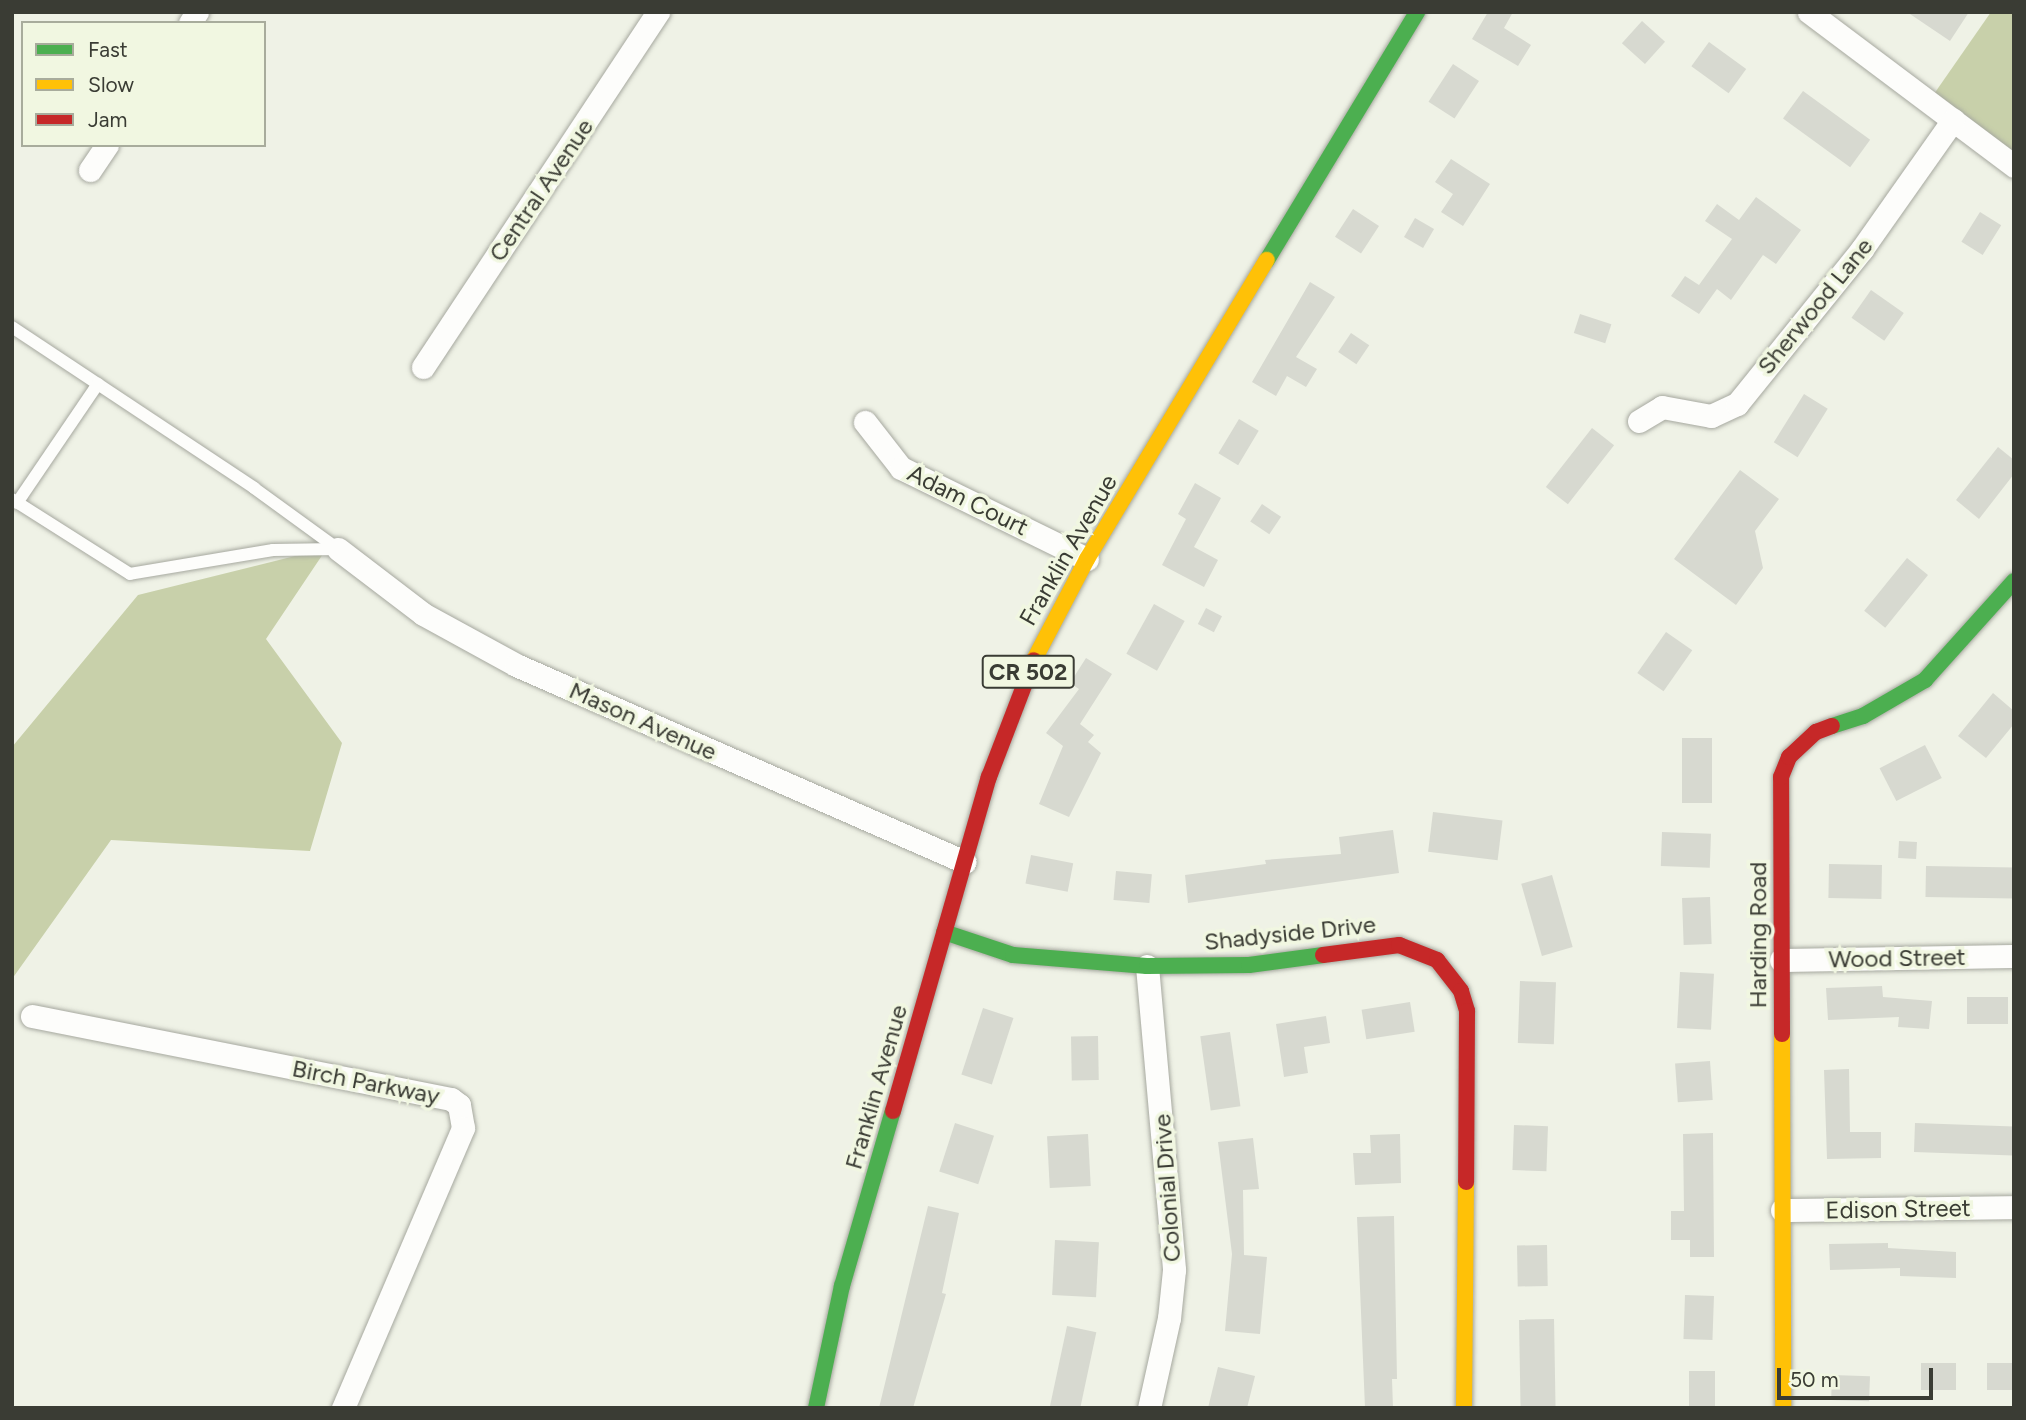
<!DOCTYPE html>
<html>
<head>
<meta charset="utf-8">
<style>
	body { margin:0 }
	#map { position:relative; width:2026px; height:1420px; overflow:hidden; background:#eff2e6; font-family:Figtree,sans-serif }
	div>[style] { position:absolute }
	.forest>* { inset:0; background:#c8d0aa }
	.building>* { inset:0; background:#d7d9d0; transform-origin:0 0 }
	.roads { filter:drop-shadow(0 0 2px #a6a89f) drop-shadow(0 0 2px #a6a89f) }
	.lane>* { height:12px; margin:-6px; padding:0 6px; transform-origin:6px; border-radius:6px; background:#fdfdfb }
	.street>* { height:23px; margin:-11.5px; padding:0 11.5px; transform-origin:11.5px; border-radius:11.5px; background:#fdfdfb }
	.fast>* { height:16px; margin:-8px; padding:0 8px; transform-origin:8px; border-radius:8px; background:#4caf50 }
	.slow>* { height:16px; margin:-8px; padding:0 8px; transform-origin:8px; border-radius:8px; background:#ffc107 }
	.jam>* { height:16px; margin:-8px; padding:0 8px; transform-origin:8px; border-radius:8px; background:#c62828 }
	span { translate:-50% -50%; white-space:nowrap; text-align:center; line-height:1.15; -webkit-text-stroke:7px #f1f7e1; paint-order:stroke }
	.shield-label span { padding:2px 5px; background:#f1f7e1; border:2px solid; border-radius:5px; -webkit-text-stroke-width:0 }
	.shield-label { font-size:23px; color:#3a3c34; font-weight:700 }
	.street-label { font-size:24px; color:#3a3c34 }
	.frame { position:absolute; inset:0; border:14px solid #3a3c34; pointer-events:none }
	.legend { position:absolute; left:21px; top:21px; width:245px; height:126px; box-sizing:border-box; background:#f1f7e1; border:2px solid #a8ac9c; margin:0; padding:9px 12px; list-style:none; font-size:21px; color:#3a3c34 }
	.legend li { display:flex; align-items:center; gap:14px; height:35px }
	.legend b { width:35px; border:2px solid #a8ac9c }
	.scale { position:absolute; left:1777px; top:1368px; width:156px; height:32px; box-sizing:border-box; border:4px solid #3a3c34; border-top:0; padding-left:9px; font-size:21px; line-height:24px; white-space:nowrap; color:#3a3c34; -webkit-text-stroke:5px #f1f7e1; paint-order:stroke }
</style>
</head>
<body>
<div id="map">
	<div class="forest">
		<div style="clip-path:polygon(1991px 12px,2014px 12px,2014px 170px,1927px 104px)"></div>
		<div style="clip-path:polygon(327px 548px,266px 639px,342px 743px,310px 851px,111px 840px,12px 979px,12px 747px,138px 595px)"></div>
	</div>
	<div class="building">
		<div style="clip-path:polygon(1488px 12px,1513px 12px,1504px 28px,1531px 45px,1518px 66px,1472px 39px)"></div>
		<div style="clip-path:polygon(1907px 12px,1969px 12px,1950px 41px)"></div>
		<div style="left:1642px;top:21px;width:31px;height:30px;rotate:42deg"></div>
		<div style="left:1709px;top:42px;width:46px;height:30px;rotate:36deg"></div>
		<div style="left:1453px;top:64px;width:31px;height:45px;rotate:33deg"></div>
		<div style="left:1803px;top:91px;width:83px;height:34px;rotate:36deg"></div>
		<div style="clip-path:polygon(1451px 159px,1490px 184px,1463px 226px,1441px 212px,1453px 194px,1435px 182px)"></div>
		<div style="clip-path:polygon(1756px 197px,1801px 230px,1776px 264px,1763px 255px,1731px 300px,1717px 289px,1699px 314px,1671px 296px,1685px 276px,1699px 285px,1732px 239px,1705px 221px,1717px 204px,1739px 220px)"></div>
		<div style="left:1353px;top:209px;width:31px;height:33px;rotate:33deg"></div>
		<div style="left:1980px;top:212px;width:25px;height:35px;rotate:32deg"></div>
		<div style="left:1415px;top:218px;width:22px;height:22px;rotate:30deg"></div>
		<div style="clip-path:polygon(1310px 282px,1335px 297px,1296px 357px,1317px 369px,1306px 387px,1287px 376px,1276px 396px,1252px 382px)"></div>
		<div style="left:1871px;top:290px;width:40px;height:34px;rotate:35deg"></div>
		<div style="left:1580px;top:314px;width:33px;height:20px;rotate:18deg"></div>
		<div style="left:1351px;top:333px;width:22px;height:23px;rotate:34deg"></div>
		<div style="left:1804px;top:394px;width:28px;height:57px;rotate:32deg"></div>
		<div style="left:1239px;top:419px;width:23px;height:40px;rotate:31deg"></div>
		<div style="left:1592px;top:428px;width:28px;height:75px;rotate:38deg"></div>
		<div style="clip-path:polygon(1998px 447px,2014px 460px,2014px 474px,1979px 519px,1956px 500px)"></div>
		<div style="clip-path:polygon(1740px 470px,1779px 499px,1755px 531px,1763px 568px,1736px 605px,1674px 559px)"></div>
		<div style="clip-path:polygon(1195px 483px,1221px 498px,1194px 547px,1218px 560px,1204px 587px,1162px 565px,1186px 519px,1178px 514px)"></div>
		<div style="left:1262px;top:504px;width:23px;height:21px;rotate:34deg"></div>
		<div style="left:1907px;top:558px;width:27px;height:68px;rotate:39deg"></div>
		<div style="left:1154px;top:604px;width:35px;height:57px;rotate:29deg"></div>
		<div style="left:1206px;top:608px;width:18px;height:18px;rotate:27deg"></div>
		<div style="left:1666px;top:632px;width:32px;height:50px;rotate:35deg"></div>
		<div style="clip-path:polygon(1086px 658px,1112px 674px,1080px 724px,1094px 735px,1088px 742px,1101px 753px,1069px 817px,1039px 804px,1063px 746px,1046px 733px,1079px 689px,1070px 683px)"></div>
		<div style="clip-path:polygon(1993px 693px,2014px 711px,2014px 724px,1986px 758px,1958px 736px)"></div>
		<div style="left:1682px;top:738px;width:30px;height:65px"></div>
		<div style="left:1925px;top:745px;width:37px;height:51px;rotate:63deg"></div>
		<div style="left:1433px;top:812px;width:70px;height:40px;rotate:7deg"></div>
		<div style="clip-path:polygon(1393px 830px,1399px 873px,1188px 903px,1185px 875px,1266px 864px,1265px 860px,1341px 854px,1339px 837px)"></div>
		<div style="left:1662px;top:832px;width:49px;height:34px;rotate:2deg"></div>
		<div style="left:1899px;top:841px;width:18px;height:17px;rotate:3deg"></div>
		<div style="left:1031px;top:855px;width:43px;height:29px;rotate:11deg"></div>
		<div style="left:1829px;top:864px;width:53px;height:34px;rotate:1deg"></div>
		<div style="left:1926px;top:866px;width:88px;height:31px;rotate:1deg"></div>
		<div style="left:1116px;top:871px;width:36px;height:29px;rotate:5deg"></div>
		<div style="left:1552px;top:875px;width:75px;height:32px;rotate:74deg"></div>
		<div style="left:1710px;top:897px;width:47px;height:28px;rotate:88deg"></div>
		<div style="left:1680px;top:972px;width:34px;height:56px;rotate:3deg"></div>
		<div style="left:1520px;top:981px;width:36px;height:62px;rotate:2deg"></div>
		<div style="clip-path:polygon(1882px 986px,1883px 997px,1932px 1001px,1929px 1029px,1898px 1027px,1899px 1017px,1828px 1020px,1826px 988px)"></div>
		<div style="left:2008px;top:997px;width:27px;height:41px;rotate:90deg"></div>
		<div style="left:1410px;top:1002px;width:30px;height:49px;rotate:81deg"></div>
		<div style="left:983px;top:1008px;width:32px;height:70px;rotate:18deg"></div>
		<div style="clip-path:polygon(1326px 1016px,1330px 1043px,1304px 1047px,1308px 1073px,1284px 1077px,1276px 1024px)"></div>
		<div style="left:1230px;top:1032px;width:75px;height:30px;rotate:82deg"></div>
		<div style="left:1098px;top:1036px;width:44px;height:27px;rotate:89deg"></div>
		<div style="left:1710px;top:1061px;width:39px;height:35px;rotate:86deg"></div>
		<div style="clip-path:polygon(1849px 1069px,1850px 1132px,1881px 1132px,1881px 1158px,1827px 1159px,1824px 1070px)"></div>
		<div style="left:955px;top:1123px;width:41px;height:51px;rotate:18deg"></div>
		<div style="left:1915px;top:1123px;width:99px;height:29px;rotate:2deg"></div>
		<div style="left:1514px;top:1125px;width:34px;height:45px;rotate:2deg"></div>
		<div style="clip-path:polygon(1713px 1133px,1714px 1257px,1690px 1257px,1690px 1240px,1671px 1240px,1671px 1211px,1684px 1211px,1683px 1134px)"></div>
		<div style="left:1088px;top:1134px;width:52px;height:41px;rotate:87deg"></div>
		<div style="clip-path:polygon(1400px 1134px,1401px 1183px,1355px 1185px,1353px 1153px,1371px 1153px,1370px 1135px)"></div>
		<div style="clip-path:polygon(1253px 1138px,1259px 1189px,1243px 1190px,1244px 1255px,1267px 1257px,1260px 1334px,1225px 1331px,1232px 1254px,1218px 1142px)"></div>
		<div style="clip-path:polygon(928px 1206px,959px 1213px,942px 1293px,946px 1294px,913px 1408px,879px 1408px)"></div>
		<div style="clip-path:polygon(1394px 1216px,1397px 1379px,1392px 1379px,1393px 1408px,1365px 1408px,1357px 1217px)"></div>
		<div style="left:1055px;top:1240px;width:44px;height:55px;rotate:3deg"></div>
		<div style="clip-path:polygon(1888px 1243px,1888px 1248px,1956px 1252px,1956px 1278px,1900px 1276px,1900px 1268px,1830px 1270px,1829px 1244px)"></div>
		<div style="left:1547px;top:1245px;width:41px;height:30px;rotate:89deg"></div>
		<div style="left:1685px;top:1295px;width:29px;height:44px;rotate:2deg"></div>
		<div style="left:1554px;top:1319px;width:89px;height:35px;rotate:89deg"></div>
		<div style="left:1067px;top:1326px;width:30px;height:84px;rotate:12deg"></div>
		<div style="left:1921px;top:1363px;width:35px;height:27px"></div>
		<div style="left:2014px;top:1363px;width:27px;height:27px;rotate:90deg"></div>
		<div style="clip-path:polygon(1218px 1367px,1255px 1376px,1247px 1408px,1208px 1408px)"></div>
		<div style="left:1689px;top:1371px;width:26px;height:37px"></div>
		<div style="left:1832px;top:1375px;width:38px;height:25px;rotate:2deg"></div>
	</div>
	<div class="roads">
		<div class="lane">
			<div style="left:12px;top:327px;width:291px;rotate:33.6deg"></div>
			<div style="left:254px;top:488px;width:104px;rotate:36deg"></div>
			<div style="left:338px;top:549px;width:65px;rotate:179.1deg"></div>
			<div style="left:273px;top:550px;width:145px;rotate:170.5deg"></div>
			<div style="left:130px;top:574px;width:140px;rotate:-147.6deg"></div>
			<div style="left:17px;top:503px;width:144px;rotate:-55.8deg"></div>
		</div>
		<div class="street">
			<div style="left:1809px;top:12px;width:256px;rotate:36.9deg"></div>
			<div style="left:190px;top:23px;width:13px;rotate:-58deg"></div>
			<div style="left:90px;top:170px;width:30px;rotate:-56deg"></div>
			<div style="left:423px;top:367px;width:426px;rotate:-56.5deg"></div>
			<div style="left:1639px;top:421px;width:27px;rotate:-31deg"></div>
			<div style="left:1662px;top:407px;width:50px;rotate:10.4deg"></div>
			<div style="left:1711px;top:416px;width:29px;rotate:-25deg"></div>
			<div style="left:1737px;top:404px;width:199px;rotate:-51.1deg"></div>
			<div style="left:1862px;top:249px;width:158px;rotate:-54.8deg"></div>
			<div style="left:865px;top:422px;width:58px;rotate:52deg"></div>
			<div style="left:901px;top:468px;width:207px;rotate:26.1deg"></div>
			<div style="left:338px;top:549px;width:107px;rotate:37.4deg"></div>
			<div style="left:423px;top:614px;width:106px;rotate:28.7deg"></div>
			<div style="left:516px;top:665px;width:490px;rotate:23.7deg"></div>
			<div style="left:1781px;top:960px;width:233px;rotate:-1deg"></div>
			<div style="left:1147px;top:966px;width:305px;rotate:84.9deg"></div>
			<div style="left:1174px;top:1270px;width:48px;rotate:95.9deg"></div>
			<div style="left:1169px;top:1318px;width:92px;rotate:102.5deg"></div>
			<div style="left:32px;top:1016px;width:427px;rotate:11.2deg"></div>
			<div style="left:451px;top:1099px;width:10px;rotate:37deg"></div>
			<div style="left:459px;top:1105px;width:23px;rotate:80deg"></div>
			<div style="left:463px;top:1128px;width:305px;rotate:113.2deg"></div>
			<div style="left:1782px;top:1210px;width:232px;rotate:-0.7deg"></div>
		</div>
		<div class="fast">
			<div style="left:1267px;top:260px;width:290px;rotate:-58.8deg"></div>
			<div style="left:1832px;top:726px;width:33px;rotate:-18deg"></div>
			<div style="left:1863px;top:716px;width:72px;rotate:-30.1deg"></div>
			<div style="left:1925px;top:680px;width:133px;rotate:-48deg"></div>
			<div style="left:944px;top:932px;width:73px;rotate:18.4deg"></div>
			<div style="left:1013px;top:955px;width:134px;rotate:4.7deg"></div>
			<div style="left:1147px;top:966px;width:102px;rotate:-0.6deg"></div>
			<div style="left:1249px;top:965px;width:75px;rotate:-7.7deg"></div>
			<div style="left:816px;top:1408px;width:125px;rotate:-78deg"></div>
			<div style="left:842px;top:1286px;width:182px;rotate:-73.8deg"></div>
		</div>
		<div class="slow">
			<div style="left:1034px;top:660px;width:114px;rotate:-62.3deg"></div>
			<div style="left:1087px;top:559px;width:349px;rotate:-59deg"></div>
			<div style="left:1782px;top:1034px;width:374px;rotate:89.8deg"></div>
			<div style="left:1464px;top:1408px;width:226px;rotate:-89.5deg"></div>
		</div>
		<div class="jam">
			<div style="left:1323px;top:955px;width:77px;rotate:-7.5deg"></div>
			<div style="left:1399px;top:945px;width:41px;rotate:21.5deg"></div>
			<div style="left:1437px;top:960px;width:39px;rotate:52deg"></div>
			<div style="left:1461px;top:991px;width:21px;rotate:73deg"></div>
			<div style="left:1467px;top:1011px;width:171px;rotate:90.3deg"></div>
			<div style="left:1782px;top:1034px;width:257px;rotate:-90.2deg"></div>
			<div style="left:1781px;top:777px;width:22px;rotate:-68deg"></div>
			<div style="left:1789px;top:757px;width:37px;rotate:-43deg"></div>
			<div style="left:1816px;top:732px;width:17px;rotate:-21deg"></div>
			<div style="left:893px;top:1111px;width:348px;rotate:-74deg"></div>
			<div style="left:989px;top:777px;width:125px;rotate:-69deg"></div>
		</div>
	</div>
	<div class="shield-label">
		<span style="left:1028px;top:672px">CR 502</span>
	</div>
	<div class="street-label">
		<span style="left:541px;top:190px;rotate:-56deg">Central Avenue</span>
		<span style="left:1815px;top:306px;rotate:-51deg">Sherwood Lane</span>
		<span style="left:968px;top:500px;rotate:26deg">Adam Court</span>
		<span style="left:1068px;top:550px;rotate:-60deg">Franklin Avenue</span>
		<span style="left:643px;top:721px;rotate:24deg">Mason Avenue</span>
		<span style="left:1290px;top:933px;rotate:-6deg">Shadyside Drive</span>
		<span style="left:1758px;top:935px;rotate:-90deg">Harding Road</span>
		<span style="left:1897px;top:958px;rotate:-1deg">Wood Street</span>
		<span style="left:366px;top:1082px;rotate:11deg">Birch Parkway</span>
		<span style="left:876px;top:1087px;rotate:-74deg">Franklin Avenue</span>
		<span style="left:1167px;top:1188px;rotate:-94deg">Colonial Drive</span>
		<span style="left:1898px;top:1209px;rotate:-1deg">Edison Street</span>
	</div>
	<div class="frame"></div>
	<ul class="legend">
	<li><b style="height:9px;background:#4caf50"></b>Fast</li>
	<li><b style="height:9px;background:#ffc107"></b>Slow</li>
	<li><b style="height:9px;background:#c62828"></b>Jam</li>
	</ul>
	<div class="scale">50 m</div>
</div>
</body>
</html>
